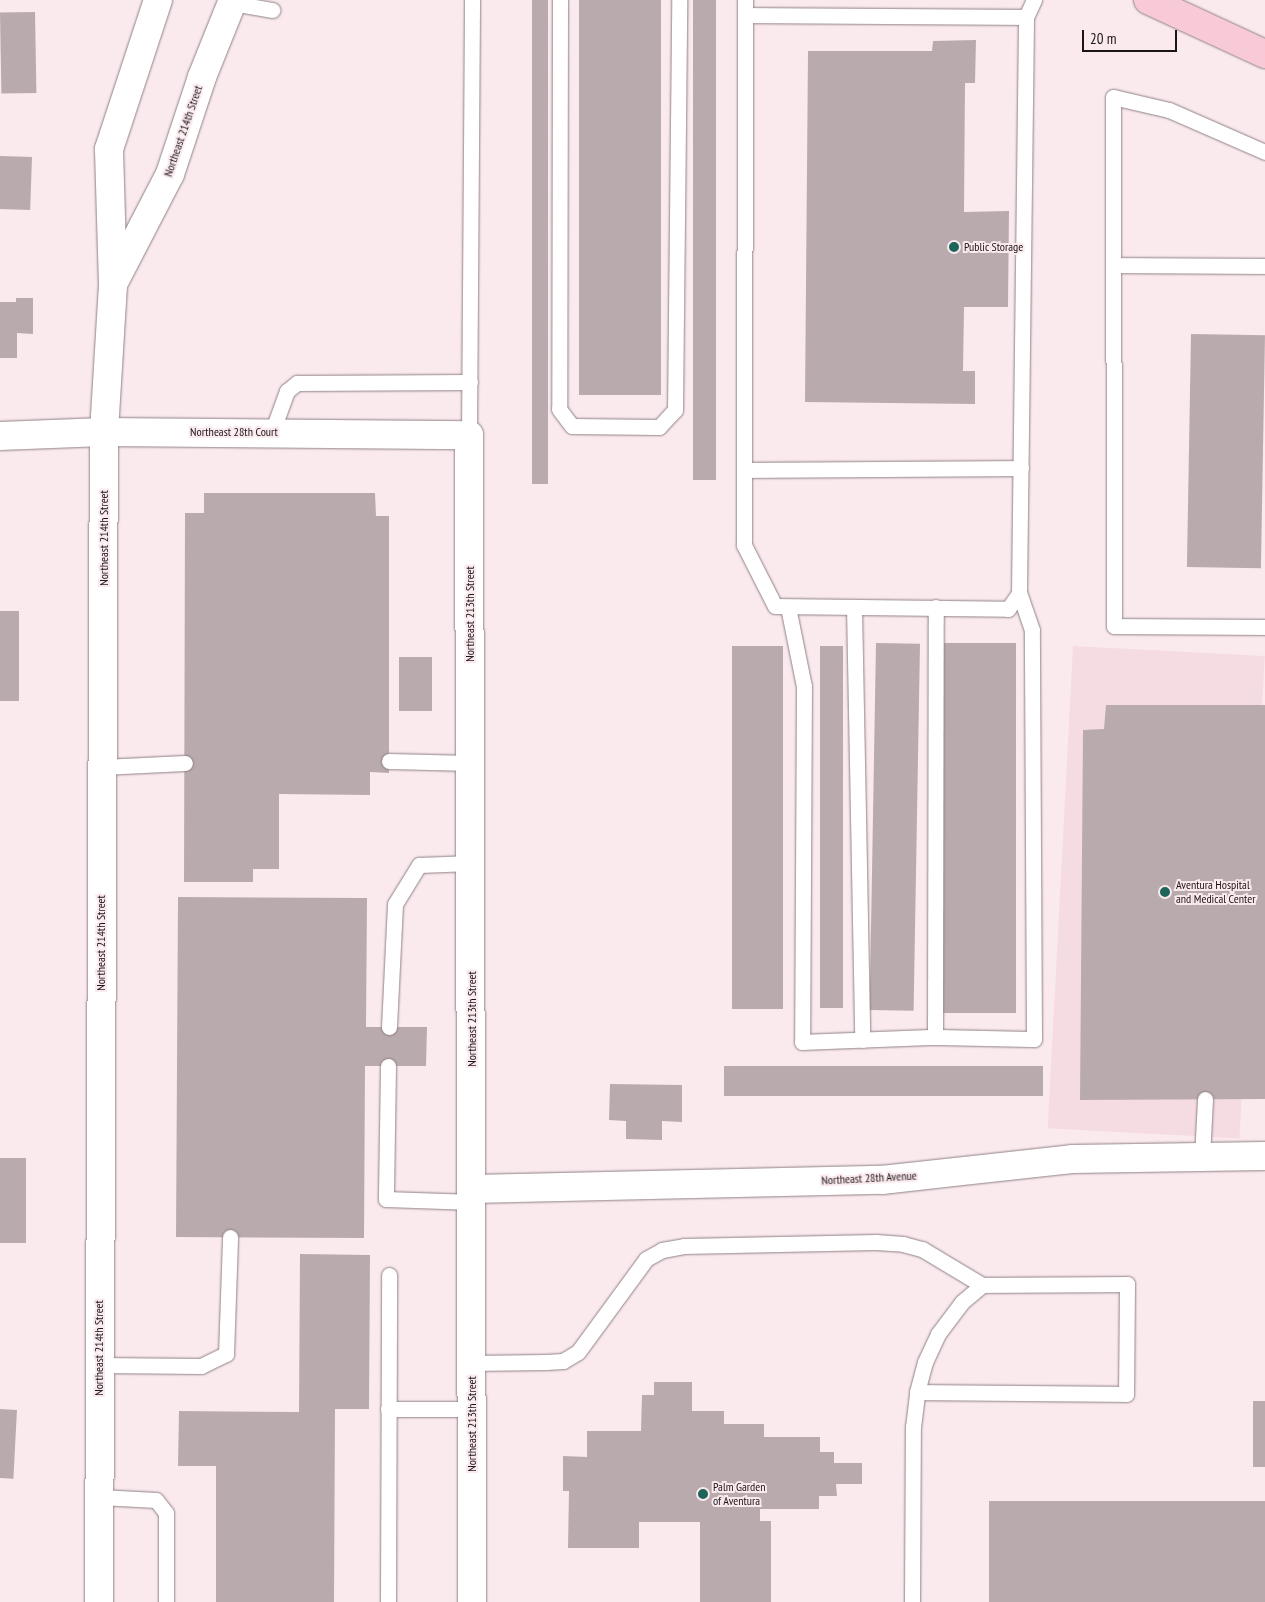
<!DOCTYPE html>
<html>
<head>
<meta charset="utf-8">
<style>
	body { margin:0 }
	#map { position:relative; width:1265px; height:1602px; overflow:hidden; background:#faeaee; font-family:"PT Sans Narrow",sans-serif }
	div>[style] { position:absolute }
	.built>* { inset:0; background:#f5dce3; transform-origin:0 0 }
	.building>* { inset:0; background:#b9aaae; transform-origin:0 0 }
	.roads { filter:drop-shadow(0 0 1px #908185) drop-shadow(0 0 1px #908185) }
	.service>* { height:15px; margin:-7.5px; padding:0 7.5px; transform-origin:7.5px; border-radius:7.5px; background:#fff }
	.minor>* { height:28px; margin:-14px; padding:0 14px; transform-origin:14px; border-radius:14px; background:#fff }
	.primary>* { height:28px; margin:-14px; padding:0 14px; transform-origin:14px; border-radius:14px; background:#f8cad8 }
	.dots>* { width:14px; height:14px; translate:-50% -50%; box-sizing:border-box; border:2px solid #faeaee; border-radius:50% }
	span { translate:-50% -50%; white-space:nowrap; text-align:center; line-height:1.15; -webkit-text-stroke:4px #faeaee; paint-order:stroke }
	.street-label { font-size:12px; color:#1b1517 }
	.poi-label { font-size:12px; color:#1b1517 }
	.left { translate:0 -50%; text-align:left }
	.scale { position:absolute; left:1082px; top:30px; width:95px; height:22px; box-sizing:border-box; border:2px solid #1b1517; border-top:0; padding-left:6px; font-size:15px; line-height:18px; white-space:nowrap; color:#1b1517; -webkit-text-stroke:4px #faeaee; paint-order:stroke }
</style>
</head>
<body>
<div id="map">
	<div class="built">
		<div style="left:1073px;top:646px;width:192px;height:483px;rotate:3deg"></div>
	</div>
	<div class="building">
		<div style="left:532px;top:0;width:16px;height:484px"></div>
		<div style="left:579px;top:0;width:82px;height:395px"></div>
		<div style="left:693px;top:0;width:23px;height:480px"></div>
		<div style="left:35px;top:12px;width:81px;height:35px;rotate:89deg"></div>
		<div style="clip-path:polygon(976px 40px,975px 83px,965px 83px,964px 212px,1009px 211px,1008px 307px,964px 307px,963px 371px,975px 371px,975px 404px,805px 402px,808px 51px,932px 51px,933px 41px)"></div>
		<div style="left:32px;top:157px;width:53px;height:32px;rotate:92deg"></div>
		<div style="clip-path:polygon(16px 298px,33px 298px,33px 334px,17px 333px,17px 358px,0 358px,0 302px,16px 302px)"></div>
		<div style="left:1191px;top:334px;width:74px;height:233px;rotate:1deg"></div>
		<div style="clip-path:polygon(204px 493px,375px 493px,376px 516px,389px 516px,389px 773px,370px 772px,370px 795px,279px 794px,279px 869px,253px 869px,253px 882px,184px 882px,185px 513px,204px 513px)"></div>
		<div style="left:0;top:611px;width:19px;height:90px"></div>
		<div style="left:876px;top:643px;width:44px;height:367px;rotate:1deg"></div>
		<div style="left:1016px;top:643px;width:370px;height:73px;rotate:90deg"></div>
		<div style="left:732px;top:646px;width:51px;height:363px"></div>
		<div style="left:820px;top:646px;width:23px;height:362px"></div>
		<div style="left:432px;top:657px;width:54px;height:33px;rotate:90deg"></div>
		<div style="clip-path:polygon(1106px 705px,1265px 705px,1265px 1099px,1080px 1100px,1083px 730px,1104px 729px)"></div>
		<div style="clip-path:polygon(178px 897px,367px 898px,366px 1027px,427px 1027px,426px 1066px,365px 1066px,364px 1238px,176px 1237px)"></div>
		<div style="left:724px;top:1066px;width:319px;height:30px"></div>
		<div style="clip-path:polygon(610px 1084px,682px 1085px,682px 1122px,662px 1121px,662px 1140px,626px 1139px,626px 1121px,609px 1120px)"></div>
		<div style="left:0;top:1158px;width:26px;height:85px"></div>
		<div style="clip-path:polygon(300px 1254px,370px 1255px,369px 1409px,335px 1409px,334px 1602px,216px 1602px,216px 1466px,178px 1466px,179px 1411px,299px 1412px)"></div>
		<div style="clip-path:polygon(654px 1382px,692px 1382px,692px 1411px,724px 1411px,724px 1424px,764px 1424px,764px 1437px,820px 1437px,820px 1452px,834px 1452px,834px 1463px,862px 1463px,862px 1484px,836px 1484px,837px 1496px,819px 1496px,819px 1509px,760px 1509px,760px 1521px,771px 1521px,771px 1602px,700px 1602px,700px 1522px,639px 1522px,639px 1548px,568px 1548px,569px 1491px,563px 1491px,563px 1456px,587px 1457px,587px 1431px,641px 1431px,642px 1395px,654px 1395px)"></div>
		<div style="left:1253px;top:1401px;width:12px;height:66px"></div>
		<div style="left:0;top:1409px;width:17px;height:69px;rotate:3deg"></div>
		<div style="left:989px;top:1501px;width:276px;height:101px"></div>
	</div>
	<div class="roads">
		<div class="service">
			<div style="left:560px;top:0;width:409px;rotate:90.1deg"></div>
			<div style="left:559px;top:409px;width:21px;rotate:53deg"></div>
			<div style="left:572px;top:426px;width:87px;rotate:0.7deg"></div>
			<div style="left:659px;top:427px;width:23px;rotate:-47deg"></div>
			<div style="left:675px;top:410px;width:410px;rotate:-89.4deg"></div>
			<div style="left:745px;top:0;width:545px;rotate:90.11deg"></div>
			<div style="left:744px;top:545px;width:68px;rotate:63.1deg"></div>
			<div style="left:775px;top:606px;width:233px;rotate:0.7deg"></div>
			<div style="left:1008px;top:609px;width:19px;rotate:-55deg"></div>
			<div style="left:1019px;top:593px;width:576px;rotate:-89.3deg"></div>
			<div style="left:1026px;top:17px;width:19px;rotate:-65deg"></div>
			<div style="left:232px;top:3px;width:41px;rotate:9.9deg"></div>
			<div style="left:746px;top:15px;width:280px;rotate:0.4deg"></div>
			<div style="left:1265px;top:152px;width:105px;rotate:-156.4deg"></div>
			<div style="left:1169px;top:110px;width:57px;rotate:-166.9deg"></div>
			<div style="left:1113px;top:97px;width:529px;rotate:89.89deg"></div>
			<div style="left:1114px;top:626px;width:151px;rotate:0.4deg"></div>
			<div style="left:1113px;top:265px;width:152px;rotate:0.4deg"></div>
			<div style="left:272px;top:432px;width:44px;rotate:-69.9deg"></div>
			<div style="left:287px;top:391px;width:13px;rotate:-39deg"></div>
			<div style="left:297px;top:383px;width:173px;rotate:-0.3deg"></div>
			<div style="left:469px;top:435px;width:435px;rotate:-89.6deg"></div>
			<div style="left:745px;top:470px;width:276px;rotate:-0.4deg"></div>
			<div style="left:788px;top:607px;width:81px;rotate:78.6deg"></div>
			<div style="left:804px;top:686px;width:356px;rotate:90.3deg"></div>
			<div style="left:802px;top:1042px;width:133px;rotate:-2.2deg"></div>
			<div style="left:935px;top:1037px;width:430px;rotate:-89.9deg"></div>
			<div style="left:854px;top:607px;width:433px;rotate:88.9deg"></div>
			<div style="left:389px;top:761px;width:82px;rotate:1.4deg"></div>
			<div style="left:102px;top:767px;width:83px;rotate:-2.8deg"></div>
			<div style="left:389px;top:1027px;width:123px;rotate:-87.2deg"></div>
			<div style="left:395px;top:904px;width:46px;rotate:-58.4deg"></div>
			<div style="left:419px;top:865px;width:52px;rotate:-2.2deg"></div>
			<div style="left:935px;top:1037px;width:99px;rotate:1.2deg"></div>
			<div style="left:1034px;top:1039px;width:409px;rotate:-90.3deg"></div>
			<div style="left:1032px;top:630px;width:39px;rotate:-109deg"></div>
			<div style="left:388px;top:1066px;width:133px;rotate:90.9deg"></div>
			<div style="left:386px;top:1199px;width:87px;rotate:2deg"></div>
			<div style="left:1202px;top:1157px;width:58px;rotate:-87deg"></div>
			<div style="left:472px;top:1363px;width:74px;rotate:-0.8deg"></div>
			<div style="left:546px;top:1362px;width:17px;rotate:-3deg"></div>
			<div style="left:563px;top:1361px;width:17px;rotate:-31deg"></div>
			<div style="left:578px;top:1352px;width:115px;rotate:-53.8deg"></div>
			<div style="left:646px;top:1259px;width:18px;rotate:-29deg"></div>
			<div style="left:662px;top:1250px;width:22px;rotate:-10deg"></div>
			<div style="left:684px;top:1246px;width:192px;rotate:-1.2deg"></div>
			<div style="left:876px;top:1242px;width:27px;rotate:4deg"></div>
			<div style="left:903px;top:1244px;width:20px;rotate:15deg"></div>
			<div style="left:922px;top:1249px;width:70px;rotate:31deg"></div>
			<div style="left:99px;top:1365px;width:102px;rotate:0.6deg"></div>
			<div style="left:201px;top:1366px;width:28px;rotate:-26deg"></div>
			<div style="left:226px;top:1354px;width:117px;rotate:-88deg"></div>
			<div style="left:388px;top:1409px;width:84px"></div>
			<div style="left:99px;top:1497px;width:57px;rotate:3deg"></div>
			<div style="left:156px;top:1500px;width:16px;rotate:52deg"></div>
			<div style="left:166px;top:1513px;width:89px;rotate:90deg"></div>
			<div style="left:388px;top:1602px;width:327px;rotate:-89.8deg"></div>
			<div style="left:912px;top:1602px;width:175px;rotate:-89.7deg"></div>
			<div style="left:913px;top:1427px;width:35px;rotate:-83deg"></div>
			<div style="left:917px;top:1392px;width:31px;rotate:-75deg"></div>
			<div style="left:925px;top:1362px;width:31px;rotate:-65deg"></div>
			<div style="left:938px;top:1334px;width:40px;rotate:-53deg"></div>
			<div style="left:962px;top:1302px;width:26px;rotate:-40deg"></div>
			<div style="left:982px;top:1285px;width:145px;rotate:-0.4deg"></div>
			<div style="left:1127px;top:1284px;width:110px;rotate:90.5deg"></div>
			<div style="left:1126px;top:1394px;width:209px;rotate:-179.5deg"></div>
		</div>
		<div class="minor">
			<div style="left:113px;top:284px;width:124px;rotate:-62.6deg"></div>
			<div style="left:170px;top:174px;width:102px;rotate:-71.7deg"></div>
			<div style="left:202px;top:77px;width:83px;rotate:-68.1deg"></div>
			<div style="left:0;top:436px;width:104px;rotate:-2.2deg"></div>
			<div style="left:104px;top:432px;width:365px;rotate:0.5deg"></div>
			<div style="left:469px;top:435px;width:1167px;rotate:89.85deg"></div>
			<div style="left:473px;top:1189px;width:409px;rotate:-1.3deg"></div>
			<div style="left:882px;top:1180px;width:191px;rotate:-6.3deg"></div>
			<div style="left:1072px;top:1159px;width:193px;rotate:-0.9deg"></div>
			<div style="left:99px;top:1602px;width:1170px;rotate:-89.76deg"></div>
			<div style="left:104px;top:432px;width:147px;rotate:-86.5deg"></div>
			<div style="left:113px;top:285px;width:136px;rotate:-91.7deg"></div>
			<div style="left:109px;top:149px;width:157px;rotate:-71.8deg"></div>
		</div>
		<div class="primary">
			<div style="left:1148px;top:0;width:129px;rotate:24.8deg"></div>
		</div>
	</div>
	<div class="dots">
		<div style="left:954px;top:247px;background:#1d6459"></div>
		<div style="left:1165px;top:892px;background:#1d6459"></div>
		<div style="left:703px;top:1494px;background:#1d6459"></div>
	</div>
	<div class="street-label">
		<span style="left:183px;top:131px;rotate:-71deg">Northeast 214th Street</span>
		<span style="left:234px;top:432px">Northeast 28th Court</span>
		<span style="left:104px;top:538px;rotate:-90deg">Northeast 214th Street</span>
		<span style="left:470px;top:614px;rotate:-90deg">Northeast 213th Street</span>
		<span style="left:101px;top:943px;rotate:-90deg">Northeast 214th Street</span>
		<span style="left:472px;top:1019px;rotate:-90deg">Northeast 213th Street</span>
		<span style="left:869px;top:1178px;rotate:-3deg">Northeast 28th Avenue</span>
		<span style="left:99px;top:1348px;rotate:-90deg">Northeast 214th Street</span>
		<span style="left:472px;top:1424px;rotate:-90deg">Northeast 213th Street</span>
	</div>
	<div class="poi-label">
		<span class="left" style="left:964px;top:247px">Public Storage</span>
		<span class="left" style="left:1176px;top:892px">Aventura Hospital<br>and Medical Center</span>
		<span class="left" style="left:713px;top:1494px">Palm Garden<br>of Aventura</span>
	</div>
	<div class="scale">20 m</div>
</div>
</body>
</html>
